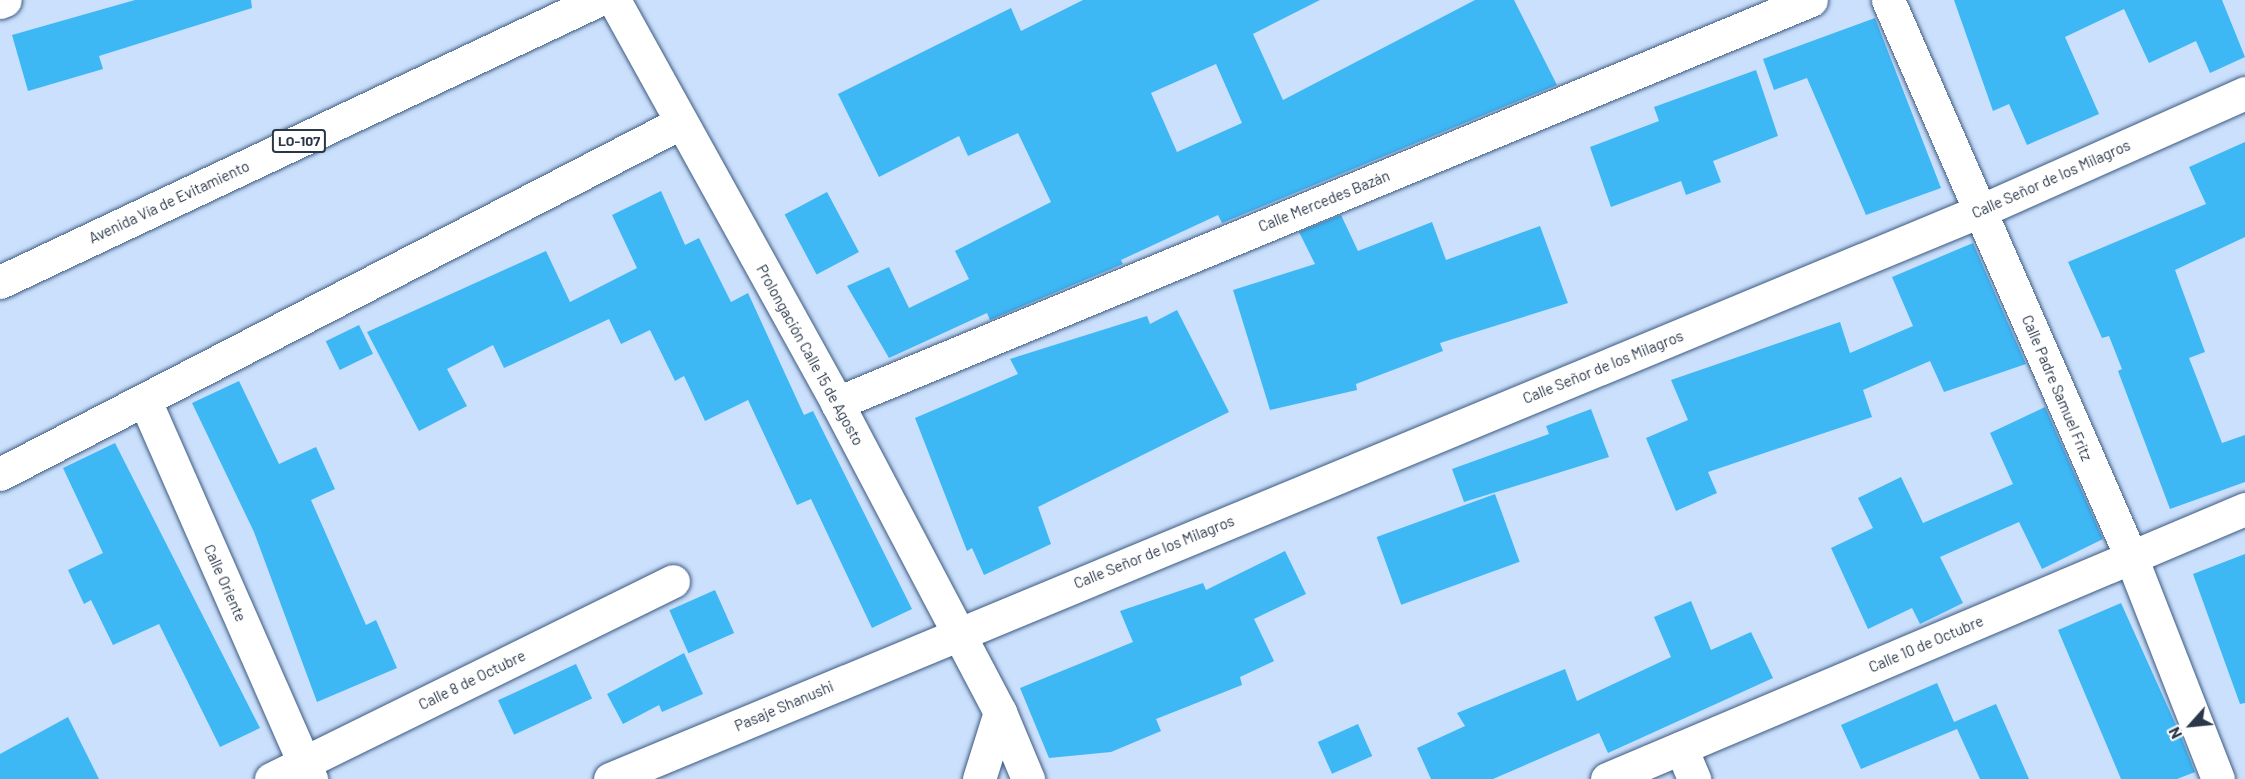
<!DOCTYPE html>
<html>
<head>
<meta charset="utf-8">
<style>
	body { margin:0 }
	#map { position:relative; width:2245px; height:779px; overflow:hidden; background:#cbe0fc; font-family:Barlow,sans-serif }
	div>[style] { position:absolute }
	.building>* { inset:0; background:#3eb7f5; transform-origin:0 0 }
	.roads { filter:drop-shadow(0 0 2px #3c5a81) drop-shadow(0 0 2px #3c5a81) }
	.minor>* { height:33px; margin:-16.5px; padding:0 16.5px; transform-origin:16.5px; border-radius:16.5px; background:#fff }
	.major>* { height:33px; margin:-16.5px; padding:0 16.5px; transform-origin:16.5px; border-radius:16.5px; background:#fff }
	span { translate:-50% -50%; white-space:nowrap; text-align:center; line-height:1.15; -webkit-text-stroke:6px #fff; paint-order:stroke }
	.shield-label span { padding:2px 4px; background:#fff; border:2px solid; border-radius:4px; -webkit-text-stroke-width:0 }
	.shield-label { font-size:14px; color:#2a3749; font-weight:700 }
	.street-label { font-size:15px; color:#2a3749 }
	.north { position:absolute; left:2161px; top:695px; width:60px; height:60px; -webkit-text-stroke:4px #fff; paint-order:stroke; rotate:243deg; font-size:16px; font-weight:700; line-height:24px; text-align:center; color:#2a3749 }
	.north::after { content:''; display:block; margin:auto; width:21px; height:27px; background:#2a3749; clip-path:polygon(50% 0,100% 100%,50% 72%,0 100%) }
</style>
</head>
<body>
<div id="map">
	<div class="building">
		<div style="clip-path:polygon(135px 0,251px 0,252px 8px,99px 56px,103px 69px,28px 91px,12px 35px)"></div>
		<div style="clip-path:polygon(evenodd,1083px 0,1320px 0,1253px 34px,1283px 100px,1475px 0,1514px 0,1557px 85px,1222px 223px,1218px 215px,1121px 260px,1123px 264px,990px 320px,987px 313px,889px 358px,847px 286px,889px 267px,909px 308px,969px 279px,955px 251px,1051px 202px,1018px 133px,968px 156px,959px 136px,879px 177px,838px 94px,1011px 8px,1021px 31px,1083px 0,1216px 64px,1242px 123px,1177px 152px,1151px 93px,1216px 64px)"></div>
		<div style="clip-path:polygon(1954px 0,2222px 0,2245px 57px,2210px 73px,2196px 41px,2149px 63px,2124px 9px,2065px 37px,2099px 114px,2027px 145px,2009px 104px,1993px 111px)"></div>
		<div style="clip-path:polygon(1875px 18px,1941px 188px,1866px 215px,1807px 78px,1774px 90px,1763px 59px)"></div>
		<div style="clip-path:polygon(1756px 70px,1778px 136px,1713px 161px,1721px 182px,1686px 195px,1681px 181px,1611px 207px,1590px 147px,1659px 121px,1654px 107px)"></div>
		<div style="clip-path:polygon(2245px 142px,2245px 237px,2175px 270px,2205px 352px,2189px 358px,2222px 443px,2245px 435px,2245px 482px,2170px 509px,2118px 371px,2122px 369px,2109px 336px,2102px 338px,2068px 262px,2206px 204px,2189px 167px)"></div>
		<div style="clip-path:polygon(661px 191px,685px 245px,699px 238px,731px 302px,748px 293px,804px 415px,813px 411px,912px 609px,872px 628px,811px 499px,797px 505px,748px 400px,705px 421px,684px 376px,675px 381px,650px 330px,621px 344px,609px 319px,504px 368px,493px 345px,447px 369px,467px 406px,419px 431px,367px 332px,546px 251px,570px 302px,637px 268px,612px 215px)"></div>
		<div style="left:827px;top:192px;width:68px;height:48px;rotate:62deg"></div>
		<div style="clip-path:polygon(1341px 215px,1358px 251px,1432px 222px,1446px 260px,1540px 226px,1568px 303px,1440px 343px,1443px 351px,1356px 384px,1357px 390px,1270px 410px,1233px 290px,1315px 264px,1299px 232px)"></div>
		<div style="clip-path:polygon(1973px 243px,2026px 364px,1944px 392px,1930px 361px,1863px 390px,1872px 417px,1708px 472px,1717px 493px,1676px 511px,1646px 438px,1688px 420px,1671px 380px,1840px 322px,1850px 353px,1913px 326px,1892px 277px)"></div>
		<div style="clip-path:polygon(1177px 310px,1229px 412px,1038px 507px,1051px 544px,984px 575px,972px 548px,967px 551px,915px 418px,1018px 374px,1010px 359px,1147px 316px,1150px 324px)"></div>
		<div style="left:359px;top:325px;width:32px;height:37px;rotate:64deg"></div>
		<div style="clip-path:polygon(239px 381px,279px 464px,316px 447px,335px 489px,311px 500px,366px 625px,376px 620px,397px 668px,317px 702px,254px 532px,192px 403px)"></div>
		<div style="clip-path:polygon(2045px 407px,2103px 539px,2042px 569px,2019px 522px,1940px 557px,1963px 603px,1920px 624px,1912px 608px,1868px 629px,1831px 548px,1873px 528px,1858px 498px,1901px 477px,1923px 523px,2013px 484px,1990px 433px)"></div>
		<div style="clip-path:polygon(1591px 409px,1609px 457px,1464px 502px,1452px 469px,1549px 434px,1546px 426px)"></div>
		<div style="clip-path:polygon(115px 443px,260px 728px,220px 747px,159px 624px,113px 645px,91px 600px,84px 604px,68px 570px,103px 553px,63px 468px)"></div>
		<div style="left:1495px;top:494px;width:72px;height:126px;rotate:70deg"></div>
		<div style="clip-path:polygon(1285px 551px,1306px 594px,1254px 619px,1274px 661px,1240px 677px,1242px 685px,1156px 719px,1161px 731px,1111px 752px,1049px 758px,1020px 688px,1133px 642px,1120px 611px,1203px 583px,1206px 590px)"></div>
		<div style="clip-path:polygon(2245px 554px,2245px 703px,2240px 704px,2193px 574px)"></div>
		<div style="left:715px;top:590px;width:47px;height:50px;rotate:66deg"></div>
		<div style="clip-path:polygon(1691px 601px,1711px 650px,1751px 632px,1773px 678px,1608px 753px,1599px 733px,1493px 779px,1431px 779px,1417px 748px,1465px 726px,1457px 713px,1565px 669px,1577px 701px,1671px 657px,1654px 617px)"></div>
		<div style="clip-path:polygon(2121px 603px,2180px 734px,2195px 772px,2177px 779px,2121px 779px,2058px 630px)"></div>
		<div style="clip-path:polygon(684px 653px,703px 694px,662px 712px,659px 705px,623px 724px,607px 694px)"></div>
		<div style="left:576px;top:664px;width:38px;height:86px;rotate:65deg"></div>
		<div style="clip-path:polygon(1937px 683px,1954px 722px,1996px 704px,2029px 779px,1980px 779px,1957px 729px,1861px 769px,1841px 725px)"></div>
		<div style="clip-path:polygon(68px 717px,99px 779px,0 779px,0 754px)"></div>
		<div style="left:1358px;top:724px;width:35px;height:44px;rotate:66deg"></div>
	</div>
	<div class="roads">
		<div class="minor">
			<div style="left:614px;top:0;width:461px;rotate:61deg"></div>
			<div style="left:837px;top:403px;width:349px;rotate:62.2deg"></div>
			<div style="left:1000px;top:712px;width:73px;rotate:67.3deg"></div>
			<div style="left:1888px;top:0;width:608px;rotate:66.43deg"></div>
			<div style="left:2131px;top:557px;width:238px;rotate:68.6deg"></div>
			<div style="left:0;top:2px;width:5px;rotate:-22deg"></div>
			<div style="left:146px;top:403px;width:411px;rotate:66.3deg"></div>
			<div style="left:837px;top:403px;width:1054px;rotate:-22.48deg"></div>
			<div style="left:0;top:474px;width:767px;rotate:-27.3deg"></div>
			<div style="left:1681px;top:748px;width:34px;rotate:67deg"></div>
			<div style="left:271px;top:779px;width:448px;rotate:-26.2deg"></div>
			<div style="left:610px;top:779px;width:1483px;rotate:-22.52deg"></div>
			<div style="left:1980px;top:211px;width:290px;rotate:-24deg"></div>
			<div style="left:979px;top:779px;width:70px;rotate:-72.6deg"></div>
			<div style="left:1607px;top:779px;width:693px;rotate:-22.94deg"></div>
		</div>
		<div class="major">
			<div style="left:0;top:282px;width:661px;rotate:-25.25deg"></div>
		</div>
	</div>
	<div class="shield-label">
		<span style="left:299px;top:141px">LO-107</span>
	</div>
	<div class="street-label">
		<span style="left:2051px;top:179px;rotate:-24deg">Calle Señor de los Milagros</span>
		<span style="left:1324px;top:201px;rotate:-22deg">Calle Mercedes Bazán</span>
		<span style="left:169px;top:202px;rotate:-25deg">Avenida Vía de Evitamiento</span>
		<span style="left:810px;top:355px;rotate:61deg">Prolongación Calle 15 de Agosto</span>
		<span style="left:1603px;top:367px;rotate:-22deg">Calle Señor de los Milagros</span>
		<span style="left:2057px;top:388px;rotate:67deg">Calle Padre Samuel Fritz</span>
		<span style="left:1154px;top:552px;rotate:-22deg">Calle Señor de los Milagros</span>
		<span style="left:225px;top:583px;rotate:66deg">Calle Oriente</span>
		<span style="left:1926px;top:644px;rotate:-23deg">Calle 10 de Octubre</span>
		<span style="left:472px;top:680px;rotate:-26deg">Calle 8 de Octubre</span>
		<span style="left:784px;top:706px;rotate:-23deg">Pasaje Shanushi</span>
	</div>
	<div class="north">N</div>
</div>
</body>
</html>
